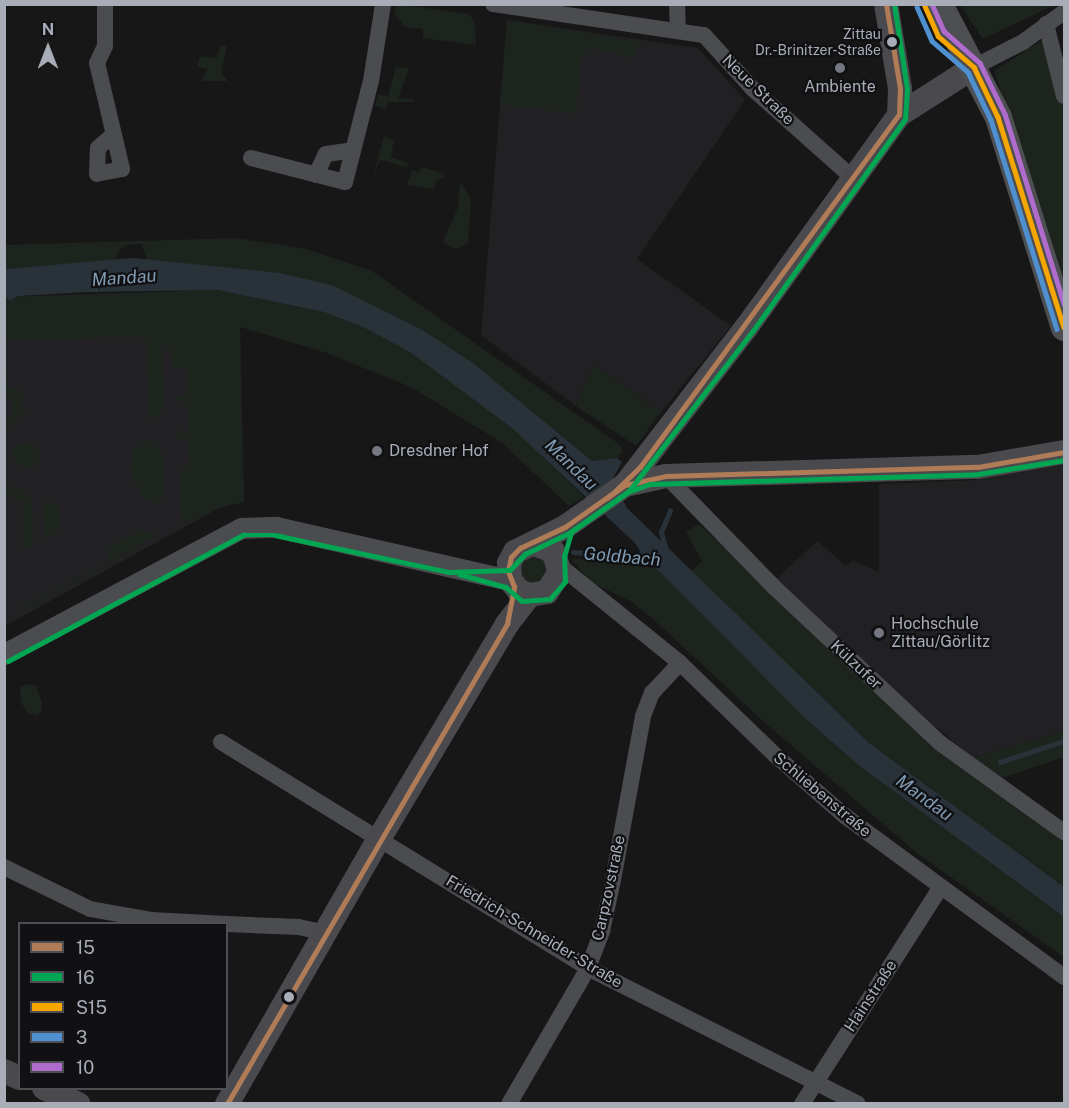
<!DOCTYPE html>
<html>
<head>
<meta charset="utf-8">
<style>
	body { margin:0 }
	#map { position:relative; width:1069px; height:1108px; overflow:hidden; background:#171717; font-family:"Public Sans",sans-serif }
	div>[style] { position:absolute }
	.built>* { inset:0; background:#212123 }
	.green>* { inset:0; background:#1d241e }
	.round { border-radius:50% }
	.water>* { inset:0; background:#2a3239 }
	.stream>* { height:4.5px; margin:-2.25px; padding:0 2.25px; transform-origin:2.25px; border-radius:2.25px; background:#2a3239 }
	.minor>* { height:16px; margin:-8px; padding:0 8px; transform-origin:8px; border-radius:8px; background:#4b4c50 }
	.tertiary>* { height:21px; margin:-10.5px; padding:0 10.5px; transform-origin:10.5px; border-radius:10.5px; background:#4b4c50 }
	.secondary>* { height:24px; margin:-12px; padding:0 12px; transform-origin:12px; border-radius:12px; background:#4a4a4e }
	.primary>* { height:27px; margin:-13.5px; padding:0 13.5px; transform-origin:13.5px; border-radius:13.5px; background:#4d4f52 }
	.bus-1>* { height:4.5px; margin:-2.25px; padding:0 2.25px; transform-origin:2.25px; border-radius:2.25px; background:#b07c57 }
	.bus-2>* { height:4.5px; margin:-2.25px; padding:0 2.25px; transform-origin:2.25px; border-radius:2.25px; background:#00a651 }
	.bus-3>* { height:4.5px; margin:-2.25px; padding:0 2.25px; transform-origin:2.25px; border-radius:2.25px; background:#f7a600 }
	.bus-4>* { height:4.5px; margin:-2.25px; padding:0 2.25px; transform-origin:2.25px; border-radius:2.25px; background:#4f90d1 }
	.bus-5>* { height:4.5px; margin:-2.25px; padding:0 2.25px; transform-origin:2.25px; border-radius:2.25px; background:#b06ccc }
	.dots>* { width:16px; height:16px; translate:-50% -50%; box-sizing:border-box; border:3px solid #111113; border-radius:50% }
	span { translate:-50% -50%; white-space:nowrap; text-align:center; line-height:1.15; -webkit-text-stroke:4.5px #111113; paint-order:stroke }
	.bus-label { font-size:14px; color:#a8adb8 }
	.right { translate:-100% -50%; text-align:right }
	.poi-label { font-size:16px; color:#a8adb8 }
	.left { translate:0 -50%; text-align:left }
	.street-label { font-size:16px; color:#a8adb8 }
	.water-label { font-size:18px; color:#7f9bb3; font-style:italic }
	.frame { position:absolute; inset:0; border:6px solid #a8adb8; pointer-events:none }
	.legend { position:absolute; left:18px; top:922px; width:210px; height:168px; box-sizing:border-box; background:#111113; border:2px solid #4d4f55; margin:0; padding:8px 10px; list-style:none; font-size:18px; color:#a8adb8 }
	.legend li { display:flex; align-items:center; gap:12px; height:30px }
	.legend b { width:30px; border:2px solid #4d4f55 }
	.north { position:absolute; left:18px; top:18px; width:60px; height:60px; -webkit-text-stroke:4px #111113; paint-order:stroke; rotate:0deg; font-size:16px; font-weight:700; line-height:24px; text-align:center; color:#a8adb8 }
	.north::after { content:''; display:block; margin:auto; width:21px; height:27px; background:#a8adb8; clip-path:polygon(50% 0,100% 100%,50% 72%,0 100%) }
</style>
</head>
<body>
<div id="map">
	<div class="built">
		<div style="clip-path:polygon(507px 20px,698px 48px,745px 100px,637px 259px,731px 326px,661px 412px,593px 364px,576px 406px,481px 335px)"></div>
		<div style="clip-path:polygon(240px 327px,244px 502px,219px 508px,5px 626px,5px 331px)"></div>
		<div style="clip-path:polygon(1064px 460px,1064px 731px,973px 758px,864px 667px,774px 581px,817px 541px,846px 566px,853px 560px,879px 572px,879px 484px,976px 480px)"></div>
	</div>
	<div class="green">
		<div style="clip-path:polygon(403px 5px,469px 14px,475px 23px,476px 45px,423px 38px,423px 29px,405px 27px,395px 15px,395px 7px)"></div>
		<div style="clip-path:polygon(960px 5px,1054px 5px,983px 39px)"></div>
		<div style="clip-path:polygon(507px 20px,642px 42px,632px 57px,591px 49px,582px 57px,576px 113px,500px 105px)"></div>
		<div style="clip-path:polygon(1047px 37px,1064px 110px,1064px 284px,994px 71px)"></div>
		<div style="clip-path:polygon(221px 45px,227px 46px,221px 73px,228px 81px,202px 81px,207px 70px,197px 66px,200px 56px,216px 58px)"></div>
		<div style="clip-path:polygon(396px 67px,409px 68px,398px 98px,413px 99px,413px 102px,387px 102px,387px 109px,375px 106px,378px 94px,388px 97px)"></div>
		<div style="clip-path:polygon(384px 136px,394px 140px,391px 157px,408px 163px,407px 167px,380px 160px,372px 182px)"></div>
		<div style="clip-path:polygon(421px 167px,443px 173px,445px 177px,437px 180px,434px 189px,407px 185px,412px 170px,419px 172px)"></div>
		<div style="clip-path:polygon(460px 182px,471px 199px,468px 243px,456px 249px,443px 242px,458px 207px)"></div>
		<div style="clip-path:polygon(236px 238px,306px 249px,372px 271px,619px 444px,623px 451px,617px 458px,592px 461px,473px 363px,421px 329px,332px 285px,280px 273px,155px 263px,147px 261px,142px 244px,127px 245px,119px 250px,115px 263px,5px 269px,4px 245px)"></div>
		<div style="clip-path:polygon(218px 290px,324px 312px,365px 328px,410px 352px,512px 427px,584px 497px,569px 506px,501px 442px,411px 387px,324px 352px,240px 327px,244px 502px,219px 508px,182px 525px,180px 468px,190px 467px,189px 439px,178px 439px,178px 431px,188px 431px,187px 403px,177px 402px,176px 397px,187px 396px,186px 368px,172px 368px,169px 347px,162px 347px,163px 407px,158px 418px,148px 421px,146px 337px,7px 340px,5px 348px,4px 297px)"></div>
		<div style="clip-path:polygon(5px 359px,8px 389px,16px 389px,25px 398px,20px 405px,26px 410px,10px 427px,5px 425px,5px 419px,11px 418px,11px 396px,5px 396px)"></div>
		<div style="clip-path:polygon(593px 364px,661px 412px,636px 446px,576px 406px)"></div>
		<div style="clip-path:polygon(146px 439px,158px 446px,164px 462px,164px 494px,156px 504px,146px 501px,130px 473px,132px 452px)"></div>
		<div class="round" style="left:13px;top:442px;width:26px;height:26px"></div>
		<div style="clip-path:polygon(5px 483px,25px 492px,32px 504px,34px 544px,23px 550px,23px 501px,16px 501px,14px 493px,5px 495px)"></div>
		<div style="clip-path:polygon(47px 502px,58px 504px,60px 531px,44px 539px,42px 507px)"></div>
		<div style="clip-path:polygon(699px 524px,936px 747px,1064px 841px,1064px 887px,869px 743px,729px 611px,691px 572px,702px 561px,686px 532px)"></div>
		<div style="clip-path:polygon(143px 529px,159px 535px,20px 612px,19px 609px,111px 559px,105px 548px)"></div>
		<div style="clip-path:polygon(528px 556px,542px 557px,549px 570px,542px 582px,528px 583px,521px 577px,521px 562px)"></div>
		<div style="clip-path:polygon(571px 558px,656px 568px,809px 722px,861px 767px,1064px 917px,1064px 957px,918px 854px,765px 723px,651px 617px,632px 602px,589px 581px)"></div>
		<div style="clip-path:polygon(28px 684px,36px 685px,42px 703px,42px 711px,37px 715px,29px 714px,21px 703px,20px 687px)"></div>
		<div style="clip-path:polygon(1064px 731px,1064px 757px,1002px 778px,973px 758px)"></div>
	</div>
	<div class="water">
		<div style="clip-path:polygon(133px 258px,280px 273px,332px 285px,421px 329px,473px 363px,592px 461px,617px 458px,622px 462px,612px 480px,627px 508px,869px 743px,1064px 887px,1064px 917px,861px 767px,809px 722px,656px 568px,635px 561px,640px 551px,635px 543px,512px 428px,410px 352px,365px 328px,324px 312px,218px 290px,87px 292px,18px 296px,10px 301px,5px 297px,5px 269px)"></div>
	</div>
	<div class="stream">
		<div style="left:666px;top:550px;width:19px;rotate:-106deg"></div>
		<div style="left:661px;top:532px;width:23px;rotate:-67deg"></div>
		<div style="left:573px;top:552px;width:66px;rotate:5.2deg"></div>
		<div style="left:1000px;top:762px;width:67px;rotate:-18.2deg"></div>
	</div>
	<div class="minor">
		<div style="left:105px;top:4px;width:42px;rotate:90deg"></div>
		<div style="left:105px;top:46px;width:19px;rotate:115deg"></div>
		<div style="left:97px;top:63px;width:109px;rotate:76.7deg"></div>
		<div style="left:122px;top:169px;width:25px;rotate:169deg"></div>
		<div style="left:97px;top:174px;width:26px;rotate:-88deg"></div>
		<div style="left:98px;top:148px;width:20px;rotate:-41deg"></div>
		<div style="left:493px;top:4px;width:213px;rotate:8.4deg"></div>
		<div style="left:704px;top:35px;width:73px;rotate:47.8deg"></div>
		<div style="left:753px;top:89px;width:134px;rotate:41.7deg"></div>
		<div style="left:677px;top:4px;width:26px;rotate:88deg"></div>
		<div style="left:1046px;top:24px;width:74px;rotate:76deg"></div>
		<div style="left:974px;top:67px;width:55px;rotate:-27deg"></div>
		<div style="left:1023px;top:42px;width:51px;rotate:-36.2deg"></div>
		<div style="left:251px;top:158px;width:97px;rotate:14.3deg"></div>
		<div style="left:345px;top:182px;width:104px;rotate:-75.6deg"></div>
		<div style="left:371px;top:81px;width:78px;rotate:-81.1deg"></div>
		<div style="left:316px;top:175px;width:23px;rotate:-65deg"></div>
		<div style="left:326px;top:154px;width:27px;rotate:-8deg"></div>
		<div style="left:666px;top:476px;width:156px;rotate:45.8deg"></div>
		<div style="left:775px;top:588px;width:226px;rotate:43.2deg"></div>
		<div style="left:940px;top:743px;width:153px;rotate:35.7deg"></div>
		<div style="left:560px;top:566px;width:154px;rotate:38.9deg"></div>
		<div style="left:680px;top:663px;width:132px;rotate:44.1deg"></div>
		<div style="left:775px;top:755px;width:93px;rotate:41.1deg"></div>
		<div style="left:845px;top:816px;width:272px;rotate:36.3deg"></div>
		<div style="left:221px;top:742px;width:431px;rotate:31.6deg"></div>
		<div style="left:588px;top:968px;width:302px;rotate:26.7deg"></div>
		<div style="left:4px;top:867px;width:96px;rotate:26deg"></div>
		<div style="left:90px;top:909px;width:62px;rotate:10.2deg"></div>
		<div style="left:151px;top:920px;width:75px;rotate:3.1deg"></div>
		<div style="left:226px;top:924px;width:73px;rotate:2.4deg"></div>
		<div style="left:299px;top:927px;width:27px;rotate:13deg"></div>
		<div style="left:509px;top:1104px;width:157px;rotate:-59.8deg"></div>
		<div style="left:588px;top:968px;width:40px;rotate:-69deg"></div>
		<div style="left:602px;top:931px;width:52px;rotate:-77.8deg"></div>
		<div style="left:613px;top:880px;width:167px;rotate:-79.6deg"></div>
		<div style="left:643px;top:716px;width:25px;rotate:-69deg"></div>
		<div style="left:652px;top:693px;width:41px;rotate:-47deg"></div>
		<div style="left:802px;top:1104px;width:256px;rotate:-57.4deg"></div>
	</div>
	<div class="tertiary">
		<div style="left:4px;top:654px;width:268px;rotate:-28deg"></div>
		<div style="left:241px;top:528px;width:35px;rotate:-2deg"></div>
		<div style="left:276px;top:527px;width:240px;rotate:12.8deg"></div>
	</div>
	<div class="secondary">
		<div style="left:886px;top:4px;width:86px;rotate:80.6deg"></div>
		<div style="left:900px;top:89px;width:26px;rotate:92deg"></div>
		<div style="left:625px;top:485px;width:42px;rotate:-12.4deg"></div>
		<div style="left:666px;top:476px;width:312px;rotate:-1.7deg"></div>
		<div style="left:978px;top:467px;width:87px;rotate:-9.9deg"></div>
		<div style="left:534px;top:544px;width:20px;rotate:20deg"></div>
		<div style="left:553px;top:551px;width:22px;rotate:72deg"></div>
		<div style="left:560px;top:572px;width:24px;rotate:123deg"></div>
		<div style="left:547px;top:592px;width:17px;rotate:170deg"></div>
		<div style="left:530px;top:595px;width:12px;rotate:-160deg"></div>
		<div style="left:519px;top:591px;width:14px;rotate:-129deg"></div>
		<div style="left:510px;top:580px;width:17px;rotate:-93deg"></div>
		<div style="left:509px;top:563px;width:13px;rotate:-61deg"></div>
		<div style="left:515px;top:552px;width:56px;rotate:-26.6deg"></div>
		<div style="left:565px;top:527px;width:73px;rotate:-35deg"></div>
		<div style="left:625px;top:485px;width:198px;rotate:-52.4deg"></div>
		<div style="left:746px;top:328px;width:262px;rotate:-54.3deg"></div>
		<div style="left:899px;top:115px;width:89px;rotate:-32.6deg"></div>
		<div style="left:4px;top:1071px;width:17px;rotate:24deg"></div>
		<div style="left:44px;top:1088px;width:38px;rotate:25deg"></div>
		<div style="left:227px;top:1104px;width:305px;rotate:-60.2deg"></div>
		<div style="left:379px;top:839px;width:250px;rotate:-59.2deg"></div>
		<div style="left:507px;top:624px;width:37px;rotate:-52deg"></div>
	</div>
	<div class="primary">
		<div style="left:939px;top:4px;width:127px;rotate:62.4deg"></div>
		<div style="left:998px;top:117px;width:220px;rotate:72.6deg"></div>
	</div>
	<div class="bus-1">
		<div style="left:607px;top:498px;width:22px;rotate:-36deg"></div>
		<div style="left:625px;top:485px;width:42px;rotate:-12.4deg"></div>
		<div style="left:666px;top:476px;width:312px;rotate:-1.7deg"></div>
		<div style="left:978px;top:467px;width:87px;rotate:-9.9deg"></div>
		<div style="left:227px;top:1104px;width:556px;rotate:-59.74deg"></div>
		<div style="left:507px;top:624px;width:38px;rotate:-79deg"></div>
		<div style="left:514px;top:587px;width:17px;rotate:-111deg"></div>
		<div style="left:508px;top:571px;width:14px;rotate:-78deg"></div>
		<div style="left:511px;top:557px;width:13px;rotate:-45deg"></div>
		<div style="left:520px;top:548px;width:50px;rotate:-25deg"></div>
		<div style="left:565px;top:527px;width:57px;rotate:-35.1deg"></div>
		<div style="left:612px;top:494px;width:39px;rotate:-44deg"></div>
		<div style="left:640px;top:467px;width:437px;rotate:-53.7deg"></div>
		<div style="left:899px;top:115px;width:26px;rotate:-88deg"></div>
		<div style="left:900px;top:89px;width:86px;rotate:-99.4deg"></div>
	</div>
	<div class="bus-2">
		<div style="left:459px;top:574px;width:49px;rotate:15.5deg"></div>
		<div style="left:506px;top:587px;width:21px;rotate:41deg"></div>
		<div style="left:522px;top:601px;width:28px;rotate:-4deg"></div>
		<div style="left:550px;top:599px;width:23px;rotate:-49deg"></div>
		<div style="left:565px;top:582px;width:25px;rotate:-92deg"></div>
		<div style="left:564px;top:557px;width:26px;rotate:-74deg"></div>
		<div style="left:571px;top:532px;width:70px;rotate:-35.1deg"></div>
		<div style="left:628px;top:492px;width:23px;rotate:-20deg"></div>
		<div style="left:650px;top:484px;width:328px;rotate:-1.7deg"></div>
		<div style="left:978px;top:474px;width:87px;rotate:-9.2deg"></div>
		<div style="left:8px;top:661px;width:267px;rotate:-28.2deg"></div>
		<div style="left:243px;top:535px;width:32px"></div>
		<div style="left:275px;top:535px;width:178px;rotate:12deg"></div>
		<div style="left:449px;top:572px;width:61px;rotate:-1.9deg"></div>
		<div style="left:510px;top:570px;width:22px;rotate:-47deg"></div>
		<div style="left:525px;top:554px;width:49px;rotate:-25.5deg"></div>
		<div style="left:569px;top:533px;width:73px;rotate:-35deg"></div>
		<div style="left:629px;top:491px;width:201px;rotate:-52.3deg"></div>
		<div style="left:752px;top:332px;width:262px;rotate:-54.3deg"></div>
		<div style="left:905px;top:119px;width:30px;rotate:-86deg"></div>
		<div style="left:907px;top:89px;width:86px;rotate:-98.7deg"></div>
	</div>
	<div class="bus-3">
		<div style="left:924px;top:4px;width:35px;rotate:66deg"></div>
		<div style="left:938px;top:36px;width:48px;rotate:40.7deg"></div>
		<div style="left:974px;top:67px;width:55px;rotate:64.4deg"></div>
		<div style="left:998px;top:117px;width:220px;rotate:72.6deg"></div>
	</div>
	<div class="bus-4">
		<div style="left:917px;top:7px;width:37px;rotate:66deg"></div>
		<div style="left:932px;top:41px;width:48px;rotate:40.7deg"></div>
		<div style="left:968px;top:72px;width:53px;rotate:64.4deg"></div>
		<div style="left:991px;top:120px;width:219px;rotate:72.5deg"></div>
	</div>
	<div class="bus-5">
		<div style="left:932px;top:4px;width:30px;rotate:66deg"></div>
		<div style="left:944px;top:31px;width:48px;rotate:41.6deg"></div>
		<div style="left:980px;top:63px;width:57px;rotate:63.9deg"></div>
		<div style="left:1005px;top:114px;width:199px;rotate:72.7deg"></div>
	</div>
	<div class="dots">
		<div style="left:892px;top:42px;background:#a8adb8"></div>
		<div style="left:840px;top:68px;background:#757880"></div>
		<div style="left:377px;top:451px;background:#757880"></div>
		<div style="left:879px;top:633px;background:#757880"></div>
		<div style="left:289px;top:997px;background:#a8adb8"></div>
	</div>
	<div class="bus-label">
		<span class="right" style="left:881px;top:42px">Zittau<br>Dr.-Brinitzer-Straße</span>
	</div>
	<div class="poi-label">
		<span style="left:840px;top:87px">Ambiente</span>
		<span class="left" style="left:389px;top:451px">Dresdner Hof</span>
		<span class="left" style="left:891px;top:633px">Hochschule<br>Zittau/Görlitz</span>
	</div>
	<div class="street-label">
		<span style="left:758px;top:90px;rotate:44deg">Neue Straße</span>
		<span style="left:856px;top:665px;rotate:43deg">Külzufer</span>
		<span style="left:822px;top:795px;rotate:40deg">Schliebenstraße</span>
		<span style="left:609px;top:888px;rotate:-78deg">Carpzovstraße</span>
		<span style="left:534px;top:932px;rotate:31deg">Friedrich-Schneider-Straße</span>
		<span style="left:871px;top:996px;rotate:-57deg">Hainstraße</span>
	</div>
	<div class="water-label">
		<span style="left:124px;top:278px;rotate:-4deg">Mandau</span>
		<span style="left:571px;top:465px;rotate:44deg">Mandau</span>
		<span style="left:622px;top:557px;rotate:5deg">Goldbach</span>
		<span style="left:924px;top:798px;rotate:36deg">Mandau</span>
	</div>
	<div class="frame"></div>
	<ul class="legend">
	<li><b style="height:8px;background:#b07c57"></b>15</li>
	<li><b style="height:8px;background:#00a651"></b>16</li>
	<li><b style="height:8px;background:#f7a600"></b>S15</li>
	<li><b style="height:8px;background:#4f90d1"></b>3</li>
	<li><b style="height:8px;background:#b06ccc"></b>10</li>
	</ul>
	<div class="north">N</div>
</div>
</body>
</html>
